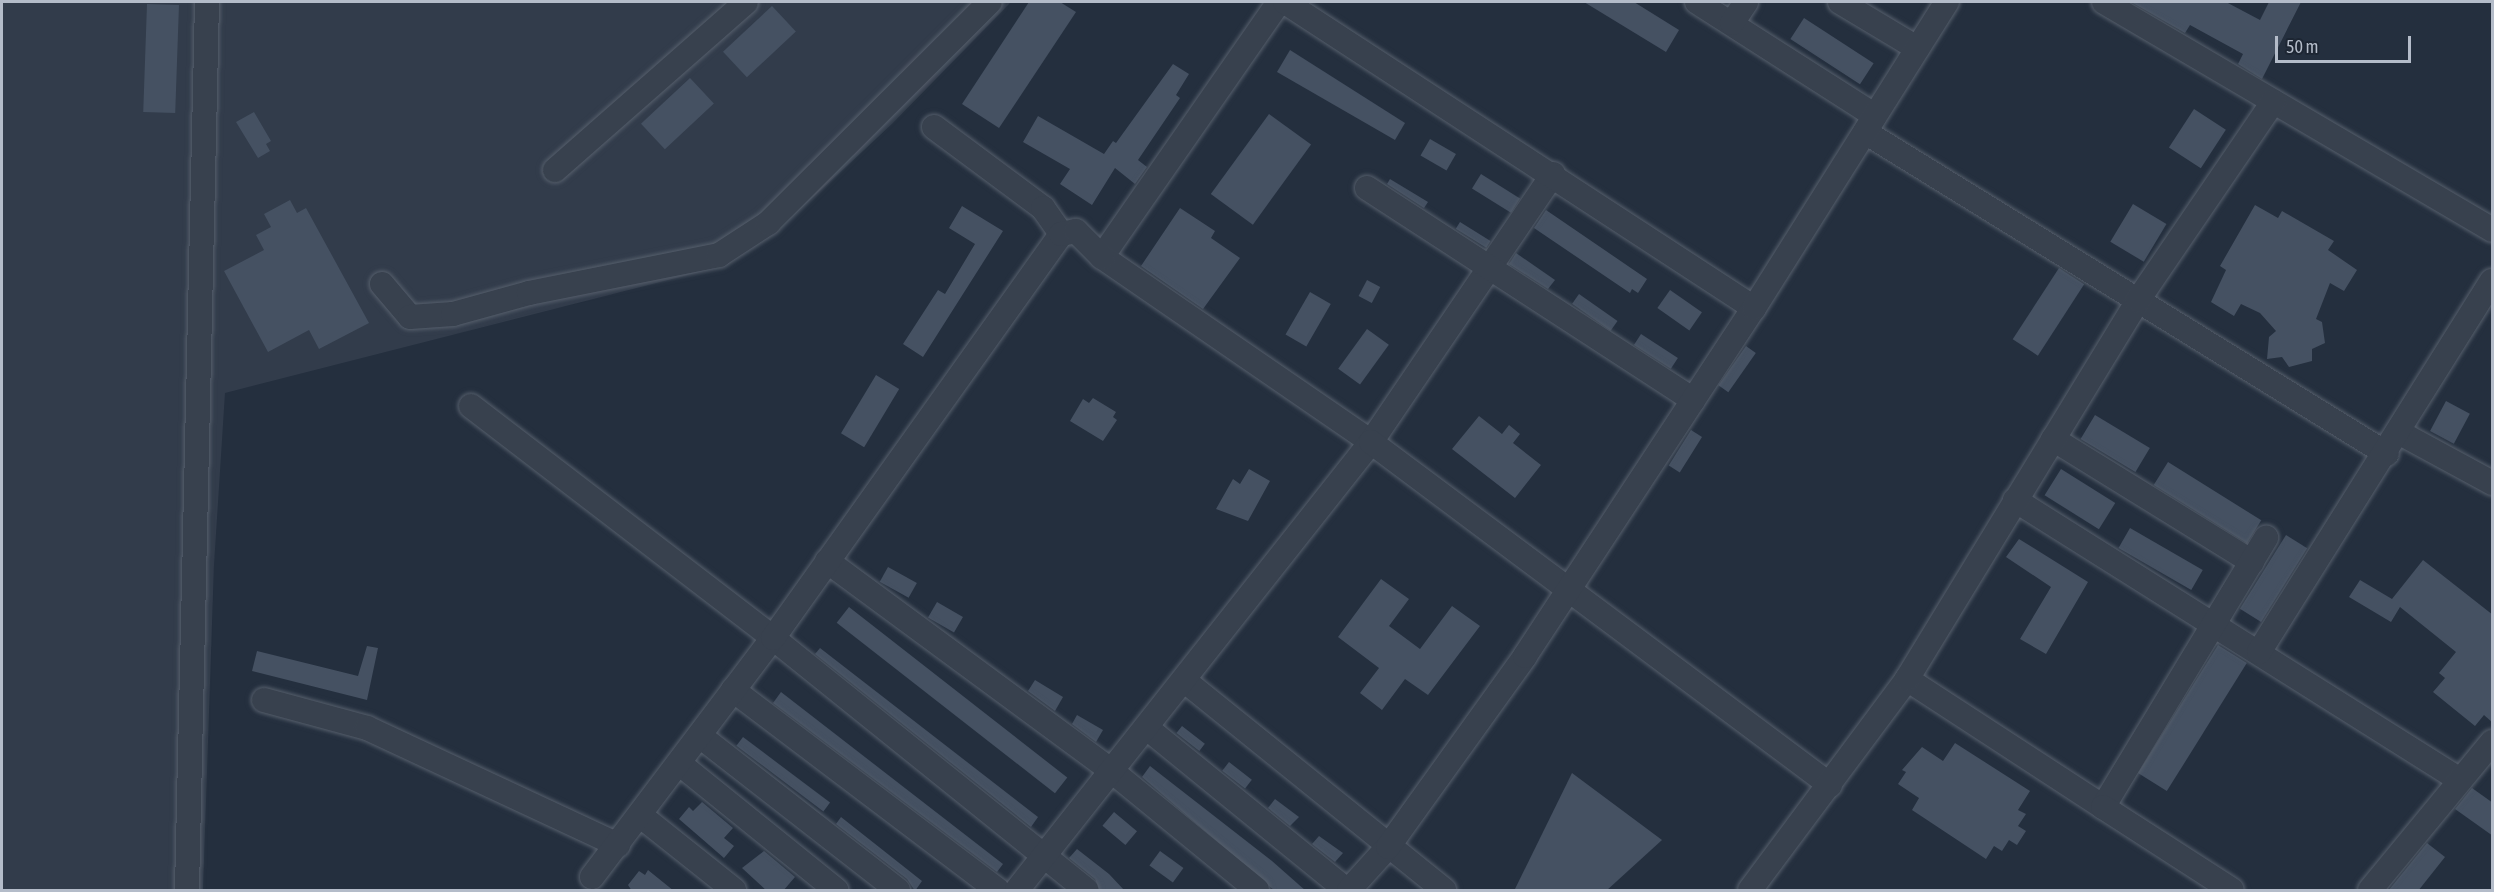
<!DOCTYPE html>
<html>
<head>
<meta charset="utf-8">
<style>
	body { margin:0 }
	#map { position:relative; width:2494px; height:892px; overflow:hidden; background:#242f3e; font-family:"Asap Condensed",sans-serif }
	div>[style] { position:absolute }
	.airport>* { inset:0; background:#323c4b }
	.building>* { inset:0; background:#455162; transform-origin:0 0 }
	.roads { filter:drop-shadow(0 0 2px #565f6c) drop-shadow(0 0 2px #565f6c) }
	.minor>* { height:24px; margin:-12px; padding:0 12px; transform-origin:12px; border-radius:12px; background:#38414e }
	span { translate:-50% -50%; white-space:nowrap; text-align:center; line-height:1.15; -webkit-text-stroke:4.5px #1d2633; paint-order:stroke }
	.frame { position:absolute; inset:0; border:3px solid #b4bcc9; pointer-events:none }
	.scale { position:absolute; left:2275px; top:36px; width:136px; height:27px; box-sizing:border-box; border:3px solid #b4bcc9; border-top:0; padding-left:8px; font-size:18px; line-height:21px; white-space:nowrap; color:#b4bcc9; -webkit-text-stroke:4px #1d2633; paint-order:stroke }
</style>
</head>
<body>
<div id="map">
	<div class="airport">
		<div style="clip-path:polygon(2px 2px,1011px 2px,892px 124px,780px 228px,719px 267px,225px 393px,214px 565px,203px 890px,2px 890px)"></div>
	</div>
	<div class="building">
		<div style="clip-path:polygon(1029px 2px,1060px 2px,1076px 12px,999px 128px,962px 104px)"></div>
		<div style="clip-path:polygon(1584px 2px,1634px 2px,1679px 30px,1666px 52px)"></div>
		<div style="clip-path:polygon(2131px 2px,2226px 2px,2260px 20px,2269px 2px,2301px 2px,2262px 79px,2238px 64px,2243px 54px,2190px 25px,2185px 33px)"></div>
		<div style="left:147px;top:4px;width:32px;height:108px;rotate:2deg"></div>
		<div style="left:772px;top:6px;width:35px;height:67px;rotate:47deg"></div>
		<div style="left:1804px;top:18px;width:83px;height:25px;rotate:33deg"></div>
		<div style="clip-path:polygon(1290px 50px,1405px 123px,1395px 140px,1277px 72px)"></div>
		<div style="clip-path:polygon(1173px 64px,1189px 74px,1176px 95px,1180px 98px,1138px 160px,1147px 167px,1135px 184px,1115px 168px,1092px 205px,1060px 184px,1070px 169px,1023px 142px,1038px 116px,1104px 154px,1113px 141px,1116px 143px)"></div>
		<div style="left:690px;top:78px;width:35px;height:67px;rotate:47deg"></div>
		<div style="left:2194px;top:109px;width:38px;height:46px;rotate:33deg"></div>
		<div style="clip-path:polygon(254px 112px,271px 141px,266px 144px,270px 151px,258px 158px,236px 122px)"></div>
		<div style="left:1269px;top:114px;width:52px;height:99px;rotate:36deg"></div>
		<div style="left:1430px;top:139px;width:30px;height:19px;rotate:30deg"></div>
		<div style="left:1481px;top:174px;width:46px;height:17px;rotate:32deg"></div>
		<div style="clip-path:polygon(1390px 179px,1428px 202px,1424px 208px,1387px 184px)"></div>
		<div style="clip-path:polygon(290px 200px,297px 213px,306px 208px,369px 323px,319px 349px,309px 330px,268px 352px,224px 271px,264px 250px,256px 235px,271px 227px,264px 214px)"></div>
		<div style="left:2133px;top:204px;width:39px;height:44px;rotate:31deg"></div>
		<div style="clip-path:polygon(2255px 205px,2278px 218px,2282px 211px,2334px 241px,2328px 250px,2357px 270px,2344px 291px,2330px 283px,2316px 319px,2322px 322px,2325px 343px,2312px 349px,2312px 361px,2289px 367px,2282px 357px,2267px 359px,2269px 337px,2276px 331px,2260px 313px,2241px 304px,2234px 316px,2211px 302px,2226px 270px,2220px 266px)"></div>
		<div style="clip-path:polygon(962px 206px,1003px 231px,923px 357px,903px 344px,938px 290px,945px 294px,975px 244px,949px 228px)"></div>
		<div style="clip-path:polygon(1180px 208px,1215px 231px,1211px 238px,1240px 258px,1203px 309px,1141px 266px)"></div>
		<div style="clip-path:polygon(1546px 210px,1647px 279px,1638px 293px,1632px 289px,1630px 293px,1534px 228px)"></div>
		<div style="left:1460px;top:222px;width:36px;height:8px;rotate:32deg"></div>
		<div style="clip-path:polygon(1516px 253px,1555px 280px,1548px 289px,1509px 264px)"></div>
		<div style="left:2059px;top:268px;width:30px;height:85px;rotate:33deg"></div>
		<div style="left:1367px;top:280px;width:15px;height:18px;rotate:28deg"></div>
		<div style="left:1670px;top:290px;width:39px;height:22px;rotate:35deg"></div>
		<div style="left:1310px;top:292px;width:24px;height:49px;rotate:30deg"></div>
		<div style="left:1579px;top:294px;width:47px;height:12px;rotate:35deg"></div>
		<div style="left:1367px;top:329px;width:27px;height:49px;rotate:36deg"></div>
		<div style="left:1641px;top:334px;width:44px;height:13px;rotate:33deg"></div>
		<div style="left:1746px;top:346px;width:12px;height:48px;rotate:35deg"></div>
		<div style="left:876px;top:375px;width:27px;height:68px;rotate:31deg"></div>
		<div style="clip-path:polygon(1093px 398px,1116px 412px,1113px 417px,1117px 420px,1103px 441px,1070px 421px,1083px 399px,1089px 403px)"></div>
		<div style="left:2446px;top:401px;width:27px;height:34px;rotate:28deg"></div>
		<div style="left:2095px;top:415px;width:64px;height:28px;rotate:31deg"></div>
		<div style="clip-path:polygon(1479px 416px,1502px 434px,1509px 425px,1520px 434px,1513px 443px,1541px 465px,1515px 498px,1452px 449px)"></div>
		<div style="left:1691px;top:430px;width:13px;height:42px;rotate:32deg"></div>
		<div style="left:2168px;top:462px;width:110px;height:27px;rotate:32deg"></div>
		<div style="clip-path:polygon(1249px 469px,1270px 481px,1248px 521px,1216px 509px,1233px 479px,1240px 484px)"></div>
		<div style="left:2061px;top:469px;width:64px;height:31px;rotate:32deg"></div>
		<div style="left:2130px;top:528px;width:84px;height:23px;rotate:30deg"></div>
		<div style="left:2286px;top:535px;width:25px;height:87px;rotate:32deg"></div>
		<div style="clip-path:polygon(2019px 539px,2088px 582px,2046px 654px,2020px 639px,2051px 587px,2006px 557px)"></div>
		<div style="clip-path:polygon(2423px 560px,2493px 615px,2493px 723px,2484px 715px,2475px 726px,2433px 692px,2445px 678px,2439px 673px,2456px 652px,2400px 607px,2391px 622px,2349px 597px,2360px 580px,2392px 599px)"></div>
		<div style="left:888px;top:567px;width:33px;height:17px;rotate:29deg"></div>
		<div style="clip-path:polygon(1381px 579px,1409px 599px,1389px 626px,1420px 649px,1452px 606px,1480px 626px,1428px 695px,1405px 679px,1382px 710px,1360px 693px,1379px 668px,1338px 637px)"></div>
		<div style="left:937px;top:602px;width:30px;height:18px;rotate:30deg"></div>
		<div style="left:849px;top:607px;width:277px;height:20px;rotate:38deg"></div>
		<div style="left:2218px;top:645px;width:34px;height:151px;rotate:32deg"></div>
		<div style="clip-path:polygon(367px 646px,378px 648px,367px 700px,252px 671px,257px 651px,358px 676px)"></div>
		<div style="clip-path:polygon(820px 648px,1038px 817px,1031px 827px,815px 654px)"></div>
		<div style="clip-path:polygon(1035px 680px,1063px 697px,1055px 711px,1028px 691px)"></div>
		<div style="clip-path:polygon(781px 692px,1003px 864px,997px 872px,773px 703px)"></div>
		<div style="clip-path:polygon(1077px 715px,1103px 730px,1096px 742px,1072px 724px)"></div>
		<div style="left:1182px;top:726px;width:29px;height:9px;rotate:38deg"></div>
		<div style="left:743px;top:737px;width:109px;height:11px;rotate:37deg"></div>
		<div style="clip-path:polygon(1955px 743px,2030px 791px,2018px 810px,2026px 814px,2018px 826px,2026px 831px,2017px 845px,2009px 840px,2002px 851px,1994px 846px,1986px 859px,1912px 810px,1919px 798px,1898px 784px,1906px 772px,1902px 770px,1922px 747px,1943px 761px)"></div>
		<div style="left:1229px;top:762px;width:29px;height:11px;rotate:38deg"></div>
		<div style="clip-path:polygon(1150px 766px,1272px 861px,1306px 891px,1275px 891px,1142px 777px)"></div>
		<div style="clip-path:polygon(1572px 773px,1662px 840px,1606px 891px,1514px 891px)"></div>
		<div style="clip-path:polygon(2472px 788px,2493px 803px,2493px 836px,2455px 809px)"></div>
		<div style="clip-path:polygon(1275px 799px,1299px 817px,1290px 826px,1268px 808px)"></div>
		<div style="clip-path:polygon(702px 802px,733px 828px,724px 838px,734px 846px,724px 858px,679px 819px,689px 807px,693px 811px)"></div>
		<div style="left:1114px;top:812px;width:30px;height:18px;rotate:40deg"></div>
		<div style="clip-path:polygon(841px 817px,922px 881px,915px 891px,907px 879px,836px 824px)"></div>
		<div style="clip-path:polygon(1319px 836px,1343px 853px,1335px 862px,1312px 844px)"></div>
		<div style="clip-path:polygon(2427px 843px,2445px 857px,2418px 891px,2388px 891px)"></div>
		<div style="clip-path:polygon(1077px 849px,1109px 874px,1125px 891px,1100px 891px,1095px 879px,1069px 858px)"></div>
		<div style="clip-path:polygon(764px 851px,795px 877px,783px 891px,767px 891px,742px 868px)"></div>
		<div style="left:1160px;top:851px;width:29px;height:18px;rotate:36deg"></div>
		<div style="clip-path:polygon(648px 870px,674px 891px,632px 891px,628px 885px,639px 871px,645px 875px)"></div>
	</div>
	<div class="roads">
		<div class="minor">
			<div style="left:1279px;top:2px;width:310px;rotate:124.8deg"></div>
			<div style="left:1102px;top:257px;width:326px;rotate:34.5deg"></div>
			<div style="left:1371px;top:442px;width:324px;rotate:-55.8deg"></div>
			<div style="left:1285px;top:2px;width:560px;rotate:33.12deg"></div>
			<div style="left:1697px;top:2px;width:211px;rotate:32.6deg"></div>
			<div style="left:1840px;top:2px;width:90px;rotate:30.9deg"></div>
			<div style="left:2104px;top:2px;width:450px;rotate:30.4deg"></div>
			<div style="left:1732px;top:23px;width:25px;rotate:-56deg"></div>
			<div style="left:934px;top:127px;width:136px;rotate:36.6deg"></div>
			<div style="left:1043px;top:208px;width:32px;rotate:55deg"></div>
			<div style="left:1865px;top:132px;width:613px;rotate:31.67deg"></div>
			<div style="left:555px;top:170px;width:254px;rotate:-41.3deg"></div>
			<div style="left:1367px;top:188px;width:389px;rotate:33deg"></div>
			<div style="left:382px;top:284px;width:43px;rotate:49.7deg"></div>
			<div style="left:410px;top:317px;width:43px;rotate:-4deg"></div>
			<div style="left:453px;top:314px;width:79px;rotate:-15.4deg"></div>
			<div style="left:529px;top:293px;width:194px;rotate:-11.3deg"></div>
			<div style="left:719px;top:255px;width:59px;rotate:-33.1deg"></div>
			<div style="left:768px;top:223px;width:313px;rotate:-44.9deg"></div>
			<div style="left:471px;top:406px;width:381px;rotate:37.5deg"></div>
			<div style="left:773px;top:638px;width:402px;rotate:38.8deg"></div>
			<div style="left:2400px;top:433px;width:105px;rotate:28.5deg"></div>
			<div style="left:2053px;top:439px;width:234px;rotate:31.7deg"></div>
			<div style="left:2015px;top:500px;width:526px;rotate:32.18deg"></div>
			<div style="left:827px;top:561px;width:355px;rotate:36.4deg"></div>
			<div style="left:1113px;top:772px;width:186px;rotate:39.3deg"></div>
			<div style="left:2259px;top:652px;width:438px;rotate:-57.9deg"></div>
			<div style="left:1907px;top:679px;width:234px;rotate:33.1deg"></div>
			<div style="left:2103px;top:807px;width:315px;rotate:-58.8deg"></div>
			<div style="left:1185px;top:681px;width:333px;rotate:38.9deg"></div>
			<div style="left:733px;top:690px;width:331px;rotate:37.1deg"></div>
			<div style="left:264px;top:700px;width:107px;rotate:15.2deg"></div>
			<div style="left:367px;top:728px;width:277px;rotate:25deg"></div>
			<div style="left:1147px;top:728px;width:257px;rotate:39.1deg"></div>
			<div style="left:700px;top:736px;width:251px;rotate:37.9deg"></div>
			<div style="left:680px;top:764px;width:201px;rotate:38.9deg"></div>
			<div style="left:2103px;top:807px;width:153px;rotate:32.8deg"></div>
			<div style="left:641px;top:816px;width:119px;rotate:38.5deg"></div>
			<div style="left:592px;top:877px;width:300px;rotate:-52.9deg"></div>
			<div style="left:773px;top:638px;width:496px;rotate:-54.5deg"></div>
			<div style="left:1061px;top:234px;width:15px;rotate:-11deg"></div>
			<div style="left:1076px;top:231px;width:37px;rotate:45deg"></div>
			<div style="left:187px;top:890px;width:888px;rotate:-88.71deg"></div>
			<div style="left:1017px;top:890px;width:571px;rotate:-51.68deg"></div>
			<div style="left:1371px;top:442px;width:573px;rotate:36.77deg"></div>
			<div style="left:1349px;top:890px;width:58px;rotate:-47.8deg"></div>
			<div style="left:1388px;top:847px;width:235px;rotate:-54.3deg"></div>
			<div style="left:1525px;top:656px;width:417px;rotate:-56.7deg"></div>
			<div style="left:1754px;top:308px;width:362px;rotate:-57.8deg"></div>
			<div style="left:1750px;top:890px;width:263px;rotate:-53.3deg"></div>
			<div style="left:1907px;top:679px;width:444px;rotate:-58.6deg"></div>
			<div style="left:2138px;top:300px;width:240px;rotate:-55.7deg"></div>
			<div style="left:2370px;top:890px;width:192px;rotate:-50.5deg"></div>
		</div>
	</div>
	<div class="frame"></div>
	<div class="scale">50 m</div>
</div>
</body>
</html>
